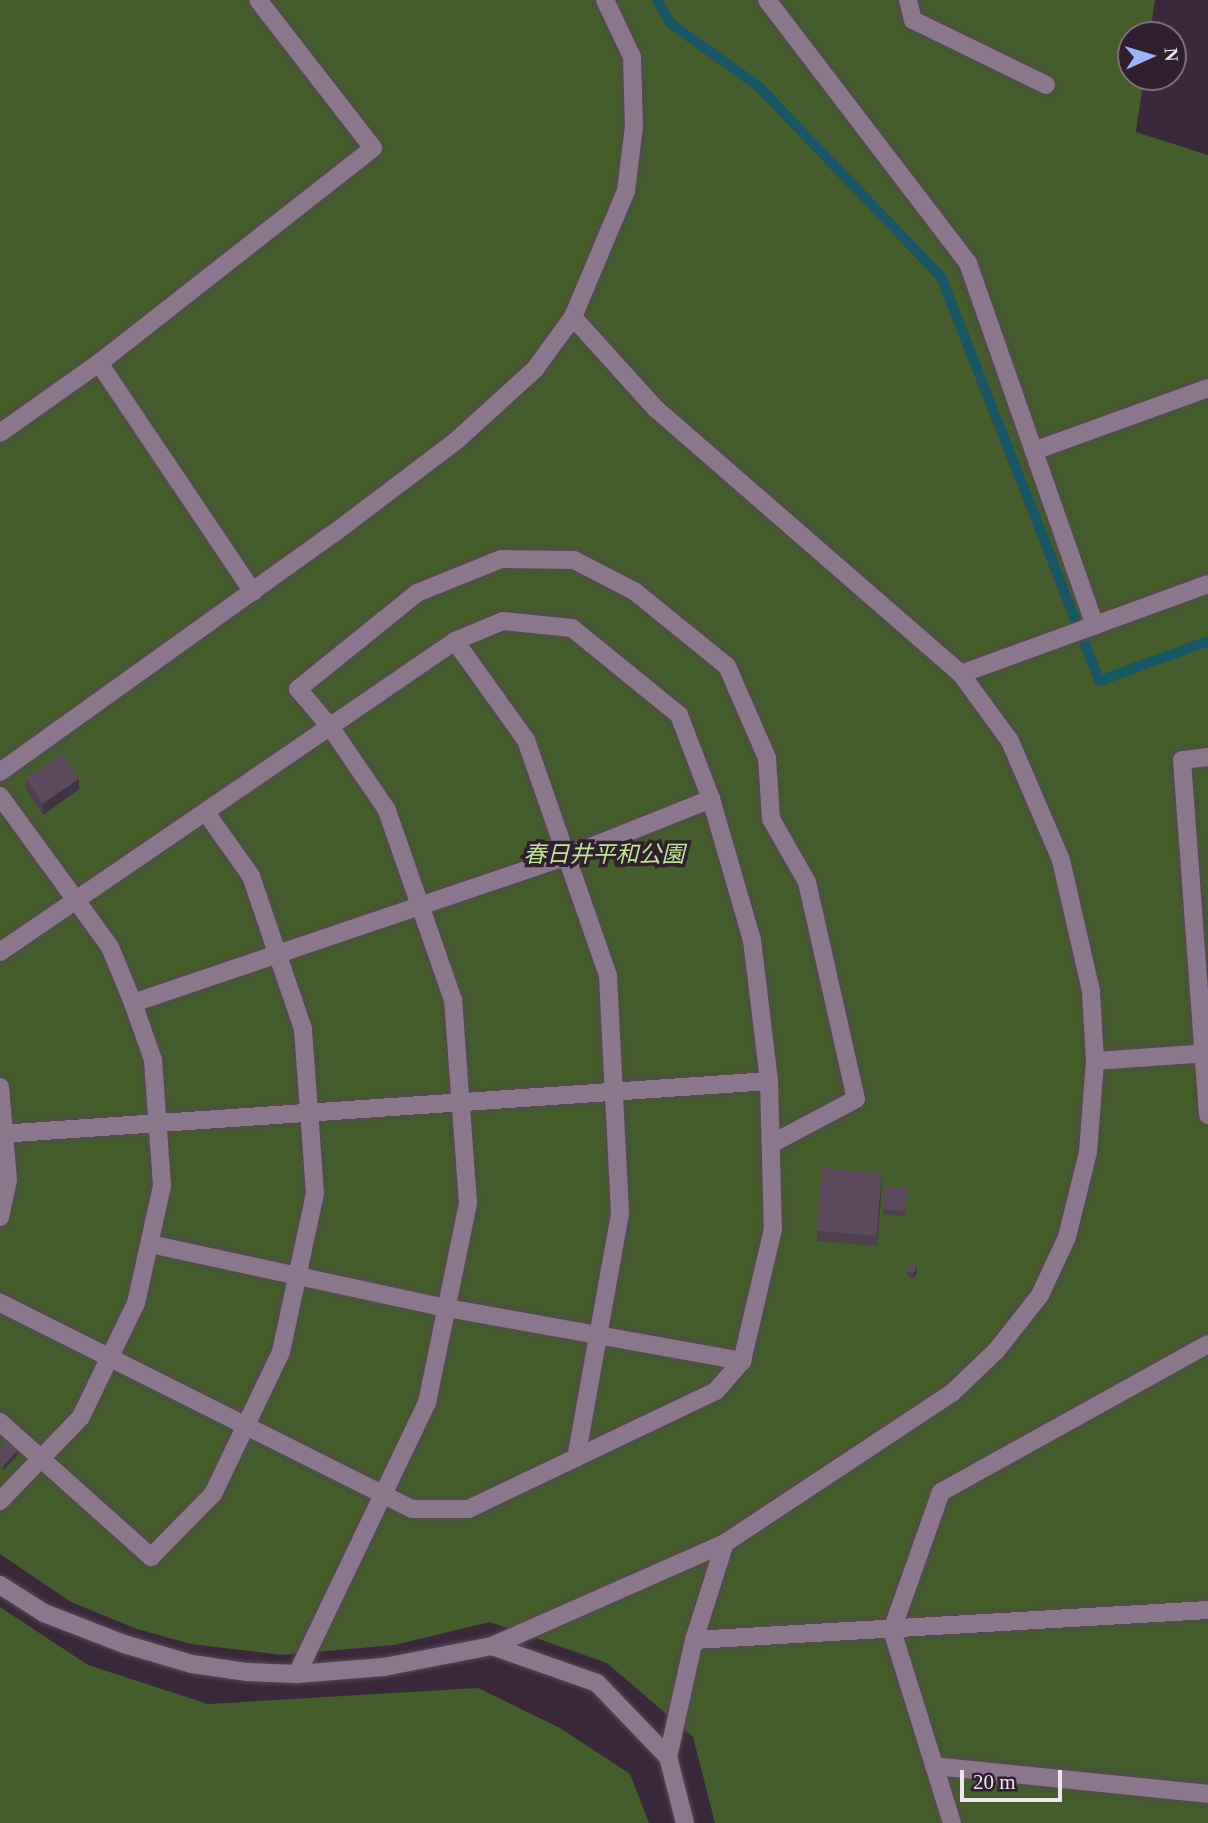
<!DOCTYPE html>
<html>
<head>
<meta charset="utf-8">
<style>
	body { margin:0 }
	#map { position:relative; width:1208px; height:1823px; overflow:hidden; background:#3a293a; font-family:"Times New Roman","Noto Sans JP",serif }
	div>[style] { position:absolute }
	.green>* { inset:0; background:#455c2b }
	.stream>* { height:10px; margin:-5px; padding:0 5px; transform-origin:5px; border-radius:5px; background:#165665 }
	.roads { filter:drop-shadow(0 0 2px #564856) drop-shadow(0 0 2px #564856) }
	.minor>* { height:18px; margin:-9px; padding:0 9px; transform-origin:9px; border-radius:9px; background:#8b778b }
	.wall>* { inset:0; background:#4f404f }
	.shaded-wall>* { inset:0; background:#403440 }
	.building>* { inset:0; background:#5c4a5c; transform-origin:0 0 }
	span { translate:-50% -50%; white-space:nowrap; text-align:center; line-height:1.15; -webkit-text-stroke:7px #2f1f2f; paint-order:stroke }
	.park-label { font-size:23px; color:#bee594; font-style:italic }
	.north { position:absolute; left:1117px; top:21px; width:70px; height:70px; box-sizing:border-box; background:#2f1f2f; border:2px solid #7c6e7b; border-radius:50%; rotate:86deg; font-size:19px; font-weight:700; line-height:28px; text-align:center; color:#efe4ee }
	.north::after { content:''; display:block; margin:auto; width:24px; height:32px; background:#9bb4fd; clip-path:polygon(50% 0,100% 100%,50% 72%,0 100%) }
	.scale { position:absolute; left:960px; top:1770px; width:102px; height:32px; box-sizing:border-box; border:4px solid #efe4ee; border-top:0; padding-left:9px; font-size:21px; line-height:24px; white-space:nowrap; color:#efe4ee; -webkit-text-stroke:5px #2f1f2f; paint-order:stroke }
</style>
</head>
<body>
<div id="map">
	<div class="green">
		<div style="clip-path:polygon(0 0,1155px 0,1150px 35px,1131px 35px,1131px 77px,1144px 77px,1136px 132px,1208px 155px,1208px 1823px,715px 1823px,693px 1737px,607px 1663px,490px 1622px,394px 1645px,282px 1655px,191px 1644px,137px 1629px,71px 1602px,0 1554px)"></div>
		<div style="clip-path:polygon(0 1607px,88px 1665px,208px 1704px,478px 1688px,560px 1728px,630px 1774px,649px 1823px,0 1823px)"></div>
	</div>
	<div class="stream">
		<div style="left:657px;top:0;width:28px;rotate:60deg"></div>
		<div style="left:671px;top:24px;width:107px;rotate:35.5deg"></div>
		<div style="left:758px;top:86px;width:265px;rotate:46.2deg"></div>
		<div style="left:941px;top:277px;width:434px;rotate:68.6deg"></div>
		<div style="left:1099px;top:681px;width:116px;rotate:-20.2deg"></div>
	</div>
	<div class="roads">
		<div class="minor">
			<div style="left:767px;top:0;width:331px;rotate:52.6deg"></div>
			<div style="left:968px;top:263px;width:384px;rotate:70.7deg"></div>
			<div style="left:908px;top:0;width:21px;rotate:76deg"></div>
			<div style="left:913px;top:20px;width:148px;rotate:26deg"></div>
			<div style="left:99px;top:363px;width:276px;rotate:56.1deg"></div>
			<div style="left:0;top:433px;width:121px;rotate:-35.3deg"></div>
			<div style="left:99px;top:363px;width:348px;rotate:-38.1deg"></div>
			<div style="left:373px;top:148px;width:187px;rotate:-127.8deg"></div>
			<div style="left:1034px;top:451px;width:185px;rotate:-19.9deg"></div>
			<div style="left:455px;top:641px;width:122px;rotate:54.4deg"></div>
			<div style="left:526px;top:740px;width:250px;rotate:70.8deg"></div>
			<div style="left:608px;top:976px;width:238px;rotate:87.1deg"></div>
			<div style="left:620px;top:1214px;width:248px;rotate:100.2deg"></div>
			<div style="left:961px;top:674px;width:263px;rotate:-20deg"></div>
			<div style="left:1208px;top:757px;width:26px;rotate:173deg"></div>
			<div style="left:1182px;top:760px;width:356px;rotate:85.8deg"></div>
			<div style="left:0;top:772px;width:409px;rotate:-35.6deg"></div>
			<div style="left:333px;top:534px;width:154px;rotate:-37.1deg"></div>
			<div style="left:456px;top:441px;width:107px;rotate:-42.3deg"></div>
			<div style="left:535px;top:369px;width:64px;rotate:-53.8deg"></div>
			<div style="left:573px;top:317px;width:137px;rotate:-67.2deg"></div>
			<div style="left:626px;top:191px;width:65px;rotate:-83deg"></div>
			<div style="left:634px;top:126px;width:69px;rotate:-91.7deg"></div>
			<div style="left:632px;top:57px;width:63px;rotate:-115.3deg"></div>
			<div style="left:0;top:796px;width:187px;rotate:53.9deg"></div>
			<div style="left:110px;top:947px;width:61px;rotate:67.7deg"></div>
			<div style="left:133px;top:1003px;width:60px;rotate:70.7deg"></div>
			<div style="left:153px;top:1060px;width:126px;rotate:85.9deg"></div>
			<div style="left:162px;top:1186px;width:120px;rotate:102.5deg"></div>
			<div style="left:136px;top:1303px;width:127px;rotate:115.8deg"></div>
			<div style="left:81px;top:1417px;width:117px;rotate:134deg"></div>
			<div style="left:0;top:952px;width:551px;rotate:-34.35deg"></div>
			<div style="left:455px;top:641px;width:52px;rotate:-22.6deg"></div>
			<div style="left:503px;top:621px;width:69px;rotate:5.8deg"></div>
			<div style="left:572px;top:628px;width:138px;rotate:39.1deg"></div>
			<div style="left:679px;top:715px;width:90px;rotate:69.1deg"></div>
			<div style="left:711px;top:799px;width:147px;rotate:73.8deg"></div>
			<div style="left:752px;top:940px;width:142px;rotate:83.1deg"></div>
			<div style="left:769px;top:1081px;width:148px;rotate:88.5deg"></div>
			<div style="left:773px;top:1229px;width:136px;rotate:103.2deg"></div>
			<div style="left:742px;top:1361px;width:40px;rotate:131deg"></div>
			<div style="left:716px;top:1391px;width:274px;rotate:154.5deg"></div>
			<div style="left:469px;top:1509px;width:57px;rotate:180deg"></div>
			<div style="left:412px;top:1509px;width:461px;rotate:-153.4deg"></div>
			<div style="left:133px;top:1003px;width:459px;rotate:-18.7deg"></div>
			<div style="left:568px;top:856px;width:154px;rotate:-21.7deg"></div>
			<div style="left:1095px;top:1061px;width:113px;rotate:-4deg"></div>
			<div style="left:0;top:1087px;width:93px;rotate:85.1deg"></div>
			<div style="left:8px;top:1180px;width:38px;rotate:102deg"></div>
			<div style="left:0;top:1134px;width:771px;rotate:-3.94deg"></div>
			<div style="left:150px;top:1244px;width:304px;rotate:12.2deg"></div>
			<div style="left:447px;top:1308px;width:300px;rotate:10.2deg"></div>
			<div style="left:0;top:1422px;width:203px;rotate:41.8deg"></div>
			<div style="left:151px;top:1557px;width:88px;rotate:-45.5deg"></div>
			<div style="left:213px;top:1494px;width:157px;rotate:-64.4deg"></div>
			<div style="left:281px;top:1352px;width:163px;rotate:-77.9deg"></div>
			<div style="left:315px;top:1193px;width:164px;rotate:-94.2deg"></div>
			<div style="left:303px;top:1029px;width:162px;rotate:-108.8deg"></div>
			<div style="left:251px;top:876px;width:76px;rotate:-125.4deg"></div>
			<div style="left:0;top:1585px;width:52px;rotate:32.5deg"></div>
			<div style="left:44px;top:1613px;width:86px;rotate:21.2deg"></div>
			<div style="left:124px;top:1644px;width:71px;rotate:16.4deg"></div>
			<div style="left:192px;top:1664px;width:56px;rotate:8.3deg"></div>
			<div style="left:247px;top:1672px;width:50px;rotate:2.3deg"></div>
			<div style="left:297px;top:1674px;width:87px;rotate:-4.6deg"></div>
			<div style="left:384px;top:1667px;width:110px;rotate:-11deg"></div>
			<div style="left:492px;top:1646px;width:255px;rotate:-23.8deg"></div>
			<div style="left:725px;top:1543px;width:272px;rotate:-33.5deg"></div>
			<div style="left:952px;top:1393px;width:61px;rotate:-43.7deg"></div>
			<div style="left:996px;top:1351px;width:71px;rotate:-51.8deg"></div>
			<div style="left:1040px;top:1295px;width:64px;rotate:-65deg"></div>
			<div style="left:1067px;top:1237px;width:88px;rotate:-76.1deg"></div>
			<div style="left:1088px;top:1152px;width:91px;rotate:-85.6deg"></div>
			<div style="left:1095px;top:1061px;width:70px;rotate:-93.3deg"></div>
			<div style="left:1091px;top:991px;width:134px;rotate:-102.9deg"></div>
			<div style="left:1061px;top:860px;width:129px;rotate:-113.2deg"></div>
			<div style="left:1010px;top:741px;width:83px;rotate:-126.2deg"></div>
			<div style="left:961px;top:674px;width:404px;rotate:-139deg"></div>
			<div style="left:656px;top:409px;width:124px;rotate:-132.1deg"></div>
			<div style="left:694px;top:1640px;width:515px;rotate:-3.34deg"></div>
			<div style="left:492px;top:1646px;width:111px;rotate:19.4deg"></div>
			<div style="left:597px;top:1683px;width:103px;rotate:46.2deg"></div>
			<div style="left:297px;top:1674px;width:301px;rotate:-64.4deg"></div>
			<div style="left:427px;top:1403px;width:204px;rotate:-78.4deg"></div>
			<div style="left:468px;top:1203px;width:204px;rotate:-94.2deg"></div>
			<div style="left:453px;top:1000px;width:201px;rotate:-109.2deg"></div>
			<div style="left:387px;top:810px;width:99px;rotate:-124.3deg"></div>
			<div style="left:331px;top:728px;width:51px;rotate:-130.2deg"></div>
			<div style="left:298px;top:689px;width:153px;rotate:-38.9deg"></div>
			<div style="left:417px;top:593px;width:91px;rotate:-22deg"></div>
			<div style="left:501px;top:559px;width:73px;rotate:0.8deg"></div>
			<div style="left:574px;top:560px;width:68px;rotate:27.3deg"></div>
			<div style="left:634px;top:591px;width:119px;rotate:38.9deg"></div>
			<div style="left:727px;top:666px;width:100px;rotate:66.5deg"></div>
			<div style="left:767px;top:758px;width:61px;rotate:86.2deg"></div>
			<div style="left:771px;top:819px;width:73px;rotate:60.3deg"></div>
			<div style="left:807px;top:882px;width:222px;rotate:77.3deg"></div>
			<div style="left:856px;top:1099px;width:96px;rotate:152.1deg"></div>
			<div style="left:934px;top:1766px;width:275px;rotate:5.8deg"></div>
			<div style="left:685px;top:1823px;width:68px;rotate:-104.4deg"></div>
			<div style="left:668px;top:1757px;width:120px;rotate:-77.5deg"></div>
			<div style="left:694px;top:1640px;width:102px;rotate:-72.3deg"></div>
			<div style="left:952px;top:1823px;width:202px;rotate:-107.3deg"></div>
			<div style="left:892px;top:1630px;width:146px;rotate:-70.5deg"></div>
			<div style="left:941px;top:1492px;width:305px;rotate:-29deg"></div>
		</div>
	</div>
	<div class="wall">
		<div style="clip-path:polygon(26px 780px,79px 789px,43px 815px,26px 790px)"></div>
		<div style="clip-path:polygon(882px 1183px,877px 1246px,817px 1241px,817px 1231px)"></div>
		<div style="clip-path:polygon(885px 1186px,907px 1193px,905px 1216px,883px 1214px)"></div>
		<div style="clip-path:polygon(907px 1270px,917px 1272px,913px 1279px,907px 1275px)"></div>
	</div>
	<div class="shaded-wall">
		<div style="clip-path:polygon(79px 779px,79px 789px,43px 815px,43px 804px)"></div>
		<div style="clip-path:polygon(882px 1173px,882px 1183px,877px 1246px,877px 1236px)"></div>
		<div style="clip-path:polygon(917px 1267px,917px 1272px,913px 1279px,913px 1274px)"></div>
		<div style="clip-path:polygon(17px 1451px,17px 1456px,3px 1471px,3px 1466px)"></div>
	</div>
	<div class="building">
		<div style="left:62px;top:754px;width:30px;height:44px;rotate:56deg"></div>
		<div style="left:822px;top:1168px;width:60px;height:63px;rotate:5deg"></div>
		<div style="left:885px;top:1186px;width:22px;height:23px;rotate:5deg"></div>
		<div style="clip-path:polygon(912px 1262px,917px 1267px,913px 1274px,907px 1270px)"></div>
		<div style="clip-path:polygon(7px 1440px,17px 1451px,3px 1466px,0 1463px,0 1447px)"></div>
	</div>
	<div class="park-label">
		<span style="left:604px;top:855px">春日井平和公園</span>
	</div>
	<div class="north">N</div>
	<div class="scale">20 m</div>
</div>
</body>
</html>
